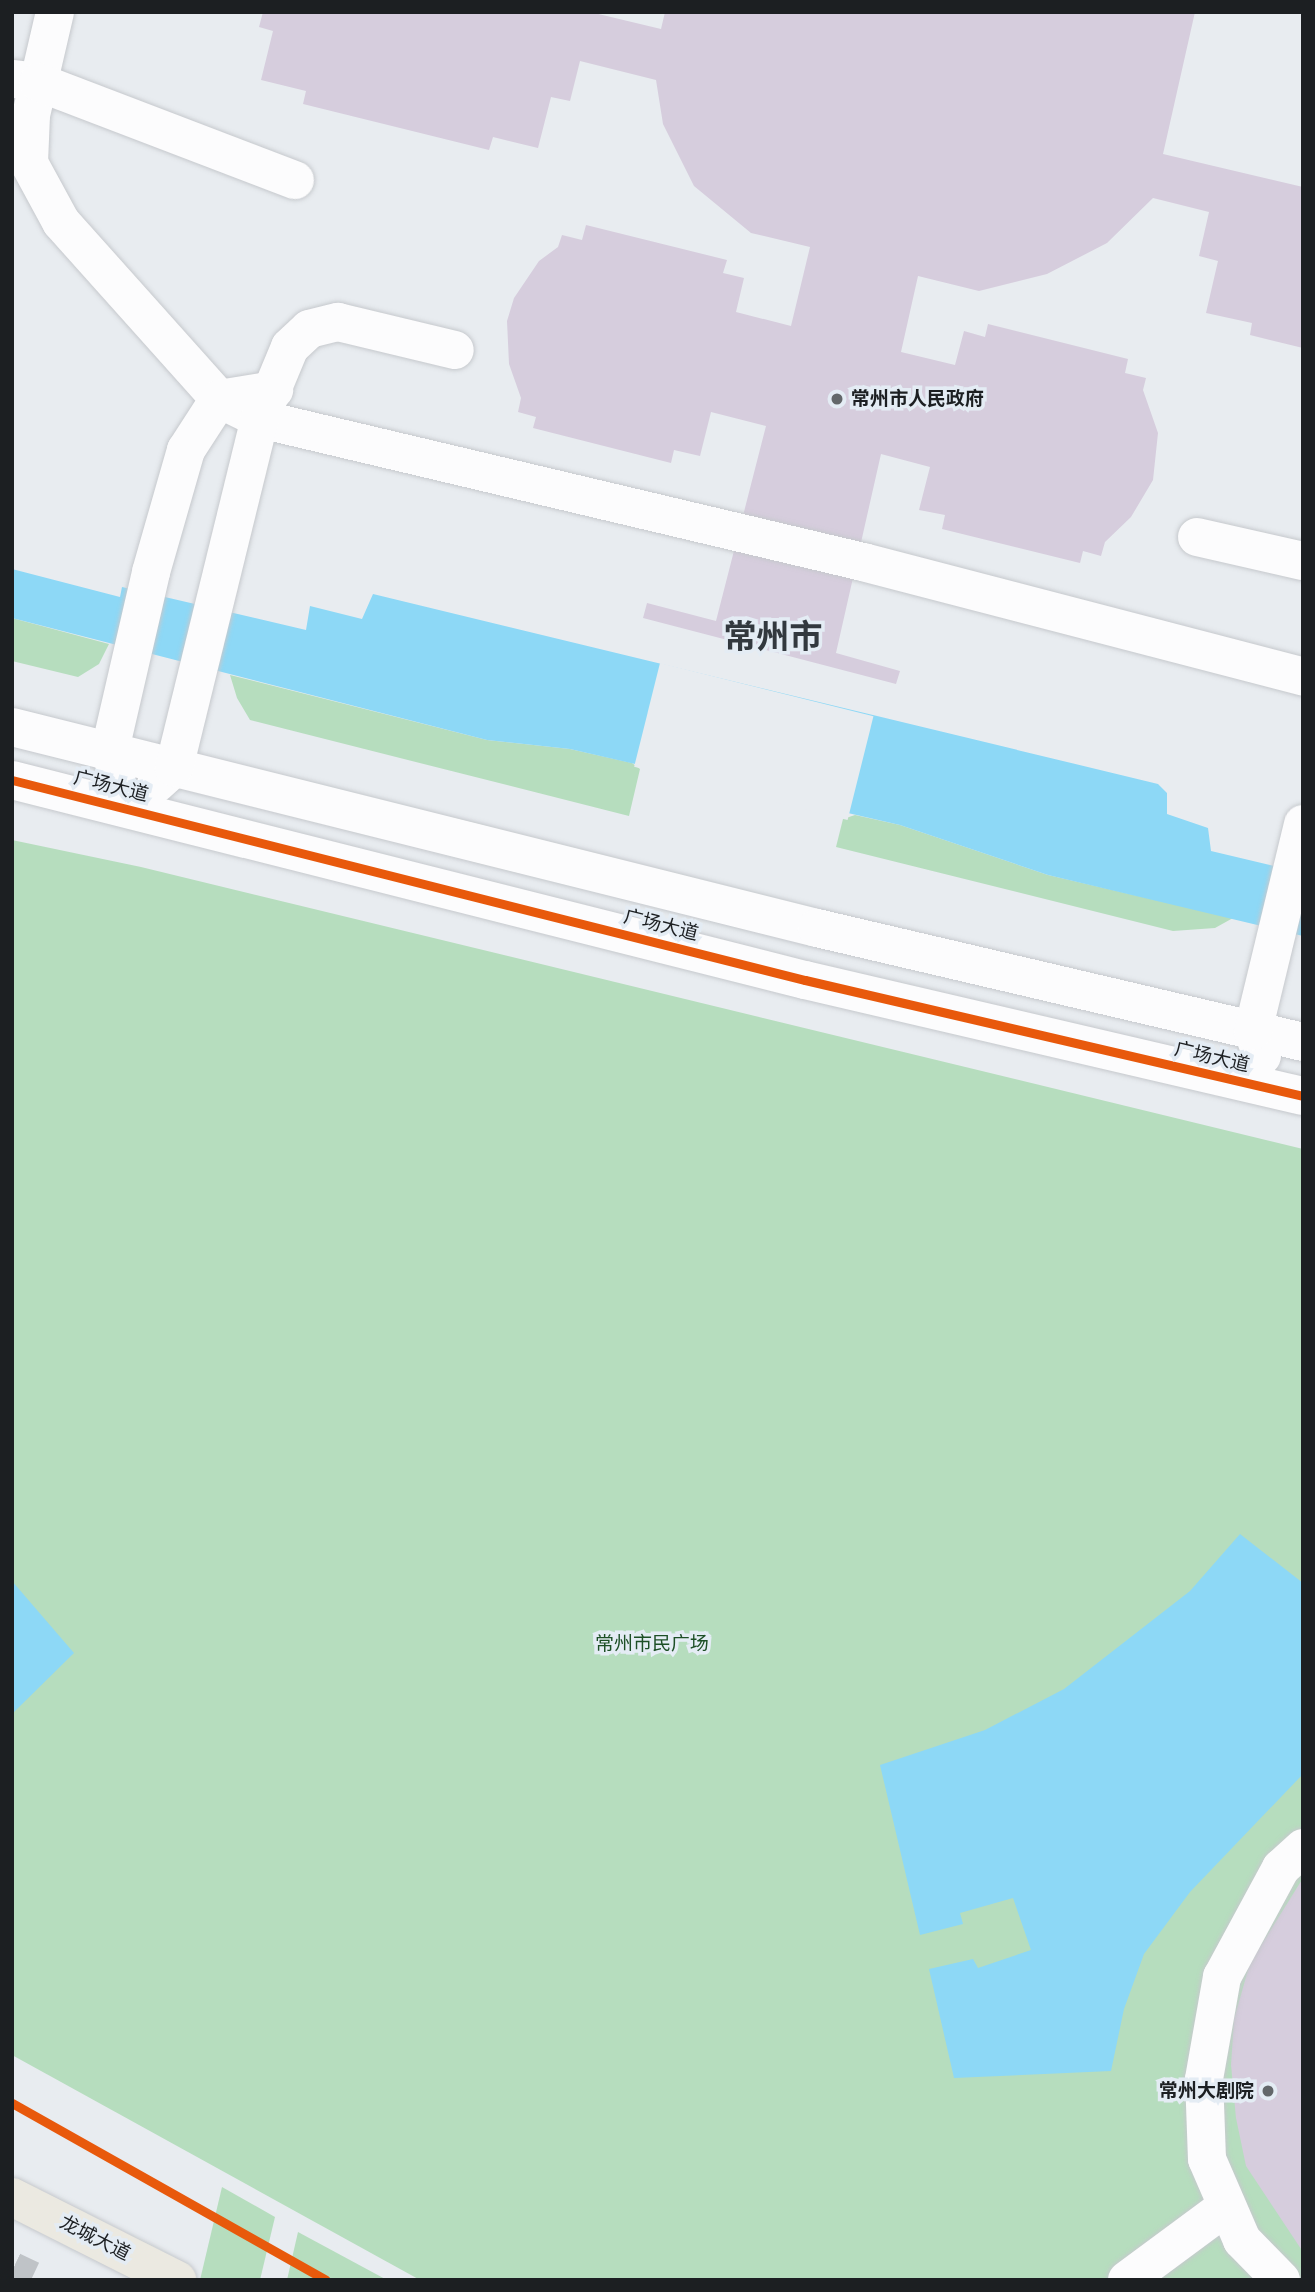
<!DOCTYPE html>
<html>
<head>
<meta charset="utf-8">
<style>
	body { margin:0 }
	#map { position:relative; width:1315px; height:2292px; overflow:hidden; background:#e8ecf0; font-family:Rubik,"Noto Sans SC",sans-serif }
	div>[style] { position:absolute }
	.green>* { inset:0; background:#b6ddbe }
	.water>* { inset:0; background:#8dd8f6 }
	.pier>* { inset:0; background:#e8ecf0; transform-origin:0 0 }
	.building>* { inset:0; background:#d6cddd }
	.highway-tunnel>* { height:38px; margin-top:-19px; transform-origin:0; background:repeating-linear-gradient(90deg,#bfc3c7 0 38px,transparent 0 57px) }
	.roads { filter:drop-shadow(0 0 2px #c6c9cd) drop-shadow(0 0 2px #c6c9cd) }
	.minor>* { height:38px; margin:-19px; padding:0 19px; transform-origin:19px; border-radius:19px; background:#fcfcfd }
	.major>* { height:38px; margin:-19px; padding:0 19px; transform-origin:19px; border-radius:19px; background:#ebe9e1 }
	.cycleway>* { height:9px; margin:-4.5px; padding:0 4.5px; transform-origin:4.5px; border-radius:4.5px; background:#e8590c }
	.dots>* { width:19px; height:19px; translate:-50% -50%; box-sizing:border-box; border:4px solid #e4ecf4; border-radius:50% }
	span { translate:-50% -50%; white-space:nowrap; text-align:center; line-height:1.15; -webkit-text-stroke:7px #e4ecf4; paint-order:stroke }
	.poi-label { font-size:19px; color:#1c1f22; font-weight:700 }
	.left { translate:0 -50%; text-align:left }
	.right { translate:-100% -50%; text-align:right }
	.street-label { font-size:19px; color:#1c1f22 }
	.park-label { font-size:19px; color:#1d4f26 }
	.town-label { font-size:33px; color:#32383e; font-weight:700 }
	.frame { position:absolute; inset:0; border:14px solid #1c1f22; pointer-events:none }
</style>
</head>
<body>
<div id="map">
	<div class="green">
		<div style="clip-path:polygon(12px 618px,109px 644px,99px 664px,78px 677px,12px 661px)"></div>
		<div style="clip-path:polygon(230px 675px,487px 740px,570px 749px,632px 763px,640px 769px,629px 816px,250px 720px,237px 698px)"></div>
		<div style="clip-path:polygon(855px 815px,900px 825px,1048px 875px,1233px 918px,1215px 928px,1173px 931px,836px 847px,843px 819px)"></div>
		<div style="clip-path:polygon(12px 840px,141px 867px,1303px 1149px,1303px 2280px,420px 2280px,12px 2055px)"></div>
		<div style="clip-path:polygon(222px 2187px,275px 2217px,260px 2280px,200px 2280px)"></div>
		<div style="clip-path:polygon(298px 2232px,387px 2280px,287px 2280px)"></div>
	</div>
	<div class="water">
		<div style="clip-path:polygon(12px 569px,120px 597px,122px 587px,306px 630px,310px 606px,362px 619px,373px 594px,1158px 784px,1167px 793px,1167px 814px,1208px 828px,1211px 851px,1303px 873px,1303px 936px,1048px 875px,900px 825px,570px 749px,487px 740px,12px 618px)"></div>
		<div style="clip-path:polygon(1240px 1534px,1303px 1583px,1303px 1774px,1190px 1892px,1144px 1954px,1124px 2009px,1111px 2071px,954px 2078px,929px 1969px,973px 1959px,978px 1968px,1031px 1950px,1013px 1898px,960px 1913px,963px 1924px,920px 1935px,880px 1765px,985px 1730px,1064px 1689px,1190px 1591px)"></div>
		<div style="clip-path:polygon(12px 1581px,74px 1653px,12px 1714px)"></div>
	</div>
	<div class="pier">
		<div style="left:660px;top:663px;width:220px;height:107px;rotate:14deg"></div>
	</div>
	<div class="building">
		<div style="clip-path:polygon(263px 12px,590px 12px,661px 29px,665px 12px,1195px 12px,1163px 154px,1303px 187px,1303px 348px,1250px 335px,1252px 323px,1206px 313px,1218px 261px,1199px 256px,1209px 212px,1153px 198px,1107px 243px,1047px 274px,979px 291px,918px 276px,901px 352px,955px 365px,964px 331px,985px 337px,988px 324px,1128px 359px,1125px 373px,1146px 378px,1143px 390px,1158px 433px,1153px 480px,1131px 517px,1105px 542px,1101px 556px,1083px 551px,1080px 563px,942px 529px,945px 515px,919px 510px,930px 467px,881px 454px,836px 653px,900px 671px,896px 684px,643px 618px,647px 603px,716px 621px,766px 426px,711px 412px,700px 456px,674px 450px,671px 463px,533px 428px,536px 417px,518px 412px,521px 398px,509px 364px,507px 321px,514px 298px,539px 261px,558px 247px,562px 235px,582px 240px,586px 225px,727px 260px,723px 273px,744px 278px,736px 312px,791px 326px,810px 247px,751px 233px,694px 186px,663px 124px,656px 80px,580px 61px,570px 101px,551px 97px,538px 148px,493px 137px,489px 150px,303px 104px,306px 91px,261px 80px,273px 31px,259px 27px)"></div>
		<div style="clip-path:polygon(1303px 1878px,1303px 2252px,1246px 2166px,1236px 2118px,1231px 2065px,1234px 2019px,1250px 1963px)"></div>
	</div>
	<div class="highway-tunnel">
		<div style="left:12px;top:2271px;width:21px;rotate:25deg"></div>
	</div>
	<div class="roads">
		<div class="minor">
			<div style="left:55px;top:12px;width:106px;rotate:103.1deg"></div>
			<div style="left:31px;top:115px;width:48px;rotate:92.4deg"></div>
			<div style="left:29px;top:163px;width:67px;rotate:61.5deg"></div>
			<div style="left:61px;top:222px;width:237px;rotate:48.2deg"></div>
			<div style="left:219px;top:399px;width:46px;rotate:26deg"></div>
			<div style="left:260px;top:419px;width:620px;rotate:13.34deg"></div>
			<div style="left:863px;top:562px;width:455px;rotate:14.6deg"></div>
			<div style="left:14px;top:79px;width:24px;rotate:7deg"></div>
			<div style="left:38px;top:82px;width:275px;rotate:20.9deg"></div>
			<div style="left:1197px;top:537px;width:109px;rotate:12.8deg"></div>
			<div style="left:12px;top:727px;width:830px;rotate:14.02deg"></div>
			<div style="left:817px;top:928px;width:499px;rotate:13.2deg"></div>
			<div style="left:117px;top:773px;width:24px;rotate:-107deg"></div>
			<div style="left:110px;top:750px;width:183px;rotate:-77deg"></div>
			<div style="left:151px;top:572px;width:127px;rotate:-74deg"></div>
			<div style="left:186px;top:450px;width:61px;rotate:-57.1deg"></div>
			<div style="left:219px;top:399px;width:56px;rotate:-9.3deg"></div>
			<div style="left:12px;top:780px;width:818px;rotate:14.16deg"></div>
			<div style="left:805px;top:980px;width:511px;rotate:13.11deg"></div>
			<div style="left:156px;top:784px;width:24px;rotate:-42deg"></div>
			<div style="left:174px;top:768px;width:359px;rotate:-76.2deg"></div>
			<div style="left:260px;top:419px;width:78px;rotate:-67.4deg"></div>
			<div style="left:290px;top:347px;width:26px;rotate:-43deg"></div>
			<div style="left:309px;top:329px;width:30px;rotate:-14deg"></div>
			<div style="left:338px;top:322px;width:120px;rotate:13.5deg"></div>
			<div style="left:1262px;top:1056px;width:27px;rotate:-110deg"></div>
			<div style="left:1253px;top:1031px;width:213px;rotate:-76.4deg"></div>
			<div style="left:1127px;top:2280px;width:124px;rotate:-36.5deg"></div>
			<div style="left:1281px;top:2280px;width:56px;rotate:-134.3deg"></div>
			<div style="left:1242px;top:2240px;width:88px;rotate:-113.4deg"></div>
			<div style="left:1207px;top:2159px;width:80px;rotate:-92.1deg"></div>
			<div style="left:1204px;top:2079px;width:104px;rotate:-80deg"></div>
			<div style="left:1222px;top:1977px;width:124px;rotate:-61.6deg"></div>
			<div style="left:1281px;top:1868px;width:30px;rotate:-42deg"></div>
		</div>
		<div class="major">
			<div style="left:12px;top:2197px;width:185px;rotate:26.7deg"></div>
		</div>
	</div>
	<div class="cycleway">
		<div style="left:12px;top:780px;width:818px;rotate:14.16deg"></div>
		<div style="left:805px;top:980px;width:511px;rotate:13.11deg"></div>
		<div style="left:12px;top:2103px;width:360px;rotate:29.4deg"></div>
	</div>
	<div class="dots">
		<div style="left:837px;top:399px;background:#63676a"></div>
		<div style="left:1268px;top:2091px;background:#63676a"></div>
	</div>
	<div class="poi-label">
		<span class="left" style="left:851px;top:399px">常州市人民政府</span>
		<span class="right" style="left:1254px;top:2091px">常州大剧院</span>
	</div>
	<div class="street-label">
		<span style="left:111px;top:786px;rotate:14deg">广场大道</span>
		<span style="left:661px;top:925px;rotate:14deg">广场大道</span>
		<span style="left:1212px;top:1057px;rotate:13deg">广场大道</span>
		<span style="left:95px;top:2238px;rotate:27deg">龙城大道</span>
	</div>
	<div class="park-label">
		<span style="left:652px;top:1644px">常州市民广场</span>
	</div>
	<div class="town-label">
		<span style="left:773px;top:637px">常州市</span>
	</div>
	<div class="frame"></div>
</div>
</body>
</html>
